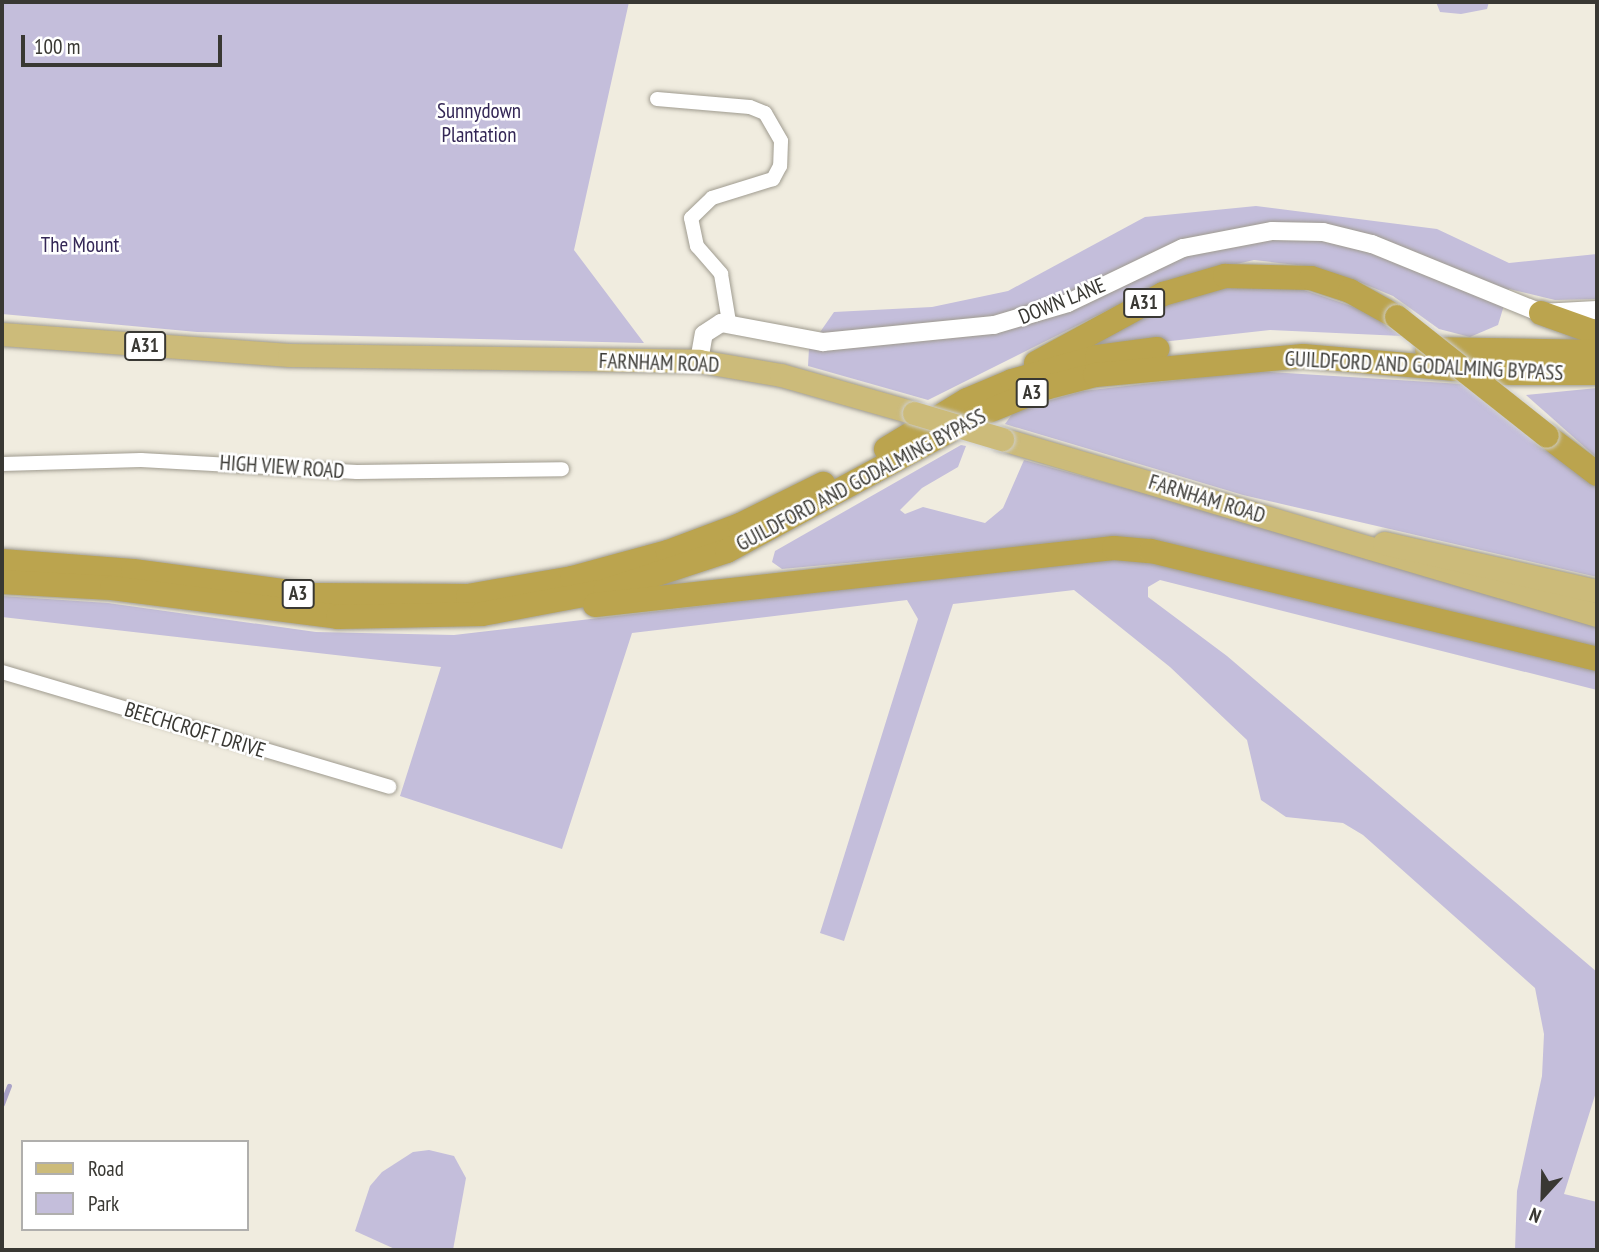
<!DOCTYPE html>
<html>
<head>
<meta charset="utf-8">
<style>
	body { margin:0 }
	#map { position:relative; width:1599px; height:1252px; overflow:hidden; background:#f0ecdf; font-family:"PT Sans Narrow",sans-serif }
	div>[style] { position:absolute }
	.green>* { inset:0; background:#c4bedb }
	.stream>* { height:4.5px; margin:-2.25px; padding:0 2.25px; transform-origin:2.25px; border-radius:2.25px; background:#a9a2c7 }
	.roads { filter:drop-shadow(0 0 2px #9f9b8f) drop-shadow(0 0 2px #9f9b8f) }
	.minor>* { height:14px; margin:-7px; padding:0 7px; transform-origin:7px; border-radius:7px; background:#fff }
	.tertiary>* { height:18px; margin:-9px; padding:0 9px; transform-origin:9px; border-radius:9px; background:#fff }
	.primary>* { height:23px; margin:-11.5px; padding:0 11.5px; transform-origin:11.5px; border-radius:11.5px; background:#ccbb7a }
	.trunk>* { height:24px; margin:-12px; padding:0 12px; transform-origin:12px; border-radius:12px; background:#bba44e }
	.bridges { filter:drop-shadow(0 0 2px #cfcfce) drop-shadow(0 0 2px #cfcfce) }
	.primary-bridge>* { height:23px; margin:-11.5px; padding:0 11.5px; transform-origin:11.5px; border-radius:11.5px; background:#ccbb7a }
	.trunk-bridge>* { height:24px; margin:-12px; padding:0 12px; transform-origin:12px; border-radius:12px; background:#bba44e }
	span { translate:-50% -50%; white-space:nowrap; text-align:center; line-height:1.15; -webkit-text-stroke:5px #fff; paint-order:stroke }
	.shield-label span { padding:2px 5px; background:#fff; border:2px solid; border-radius:5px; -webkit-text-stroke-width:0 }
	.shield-label { font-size:19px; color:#393833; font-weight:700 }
	.park-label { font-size:21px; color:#342756 }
	.street-label { font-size:21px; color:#393833 }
	.frame { position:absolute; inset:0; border:4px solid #393833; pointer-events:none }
	.legend { position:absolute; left:21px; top:1140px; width:228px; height:91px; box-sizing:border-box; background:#fff; border:2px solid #b0afad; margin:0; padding:9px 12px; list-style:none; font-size:21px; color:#393833 }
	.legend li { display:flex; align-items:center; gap:14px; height:35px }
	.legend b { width:35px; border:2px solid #b0afad }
	.north { position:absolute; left:1508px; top:1161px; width:70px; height:70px; -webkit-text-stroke:5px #fff; paint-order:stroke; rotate:202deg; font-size:19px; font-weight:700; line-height:28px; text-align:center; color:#393833 }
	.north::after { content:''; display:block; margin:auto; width:24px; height:32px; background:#393833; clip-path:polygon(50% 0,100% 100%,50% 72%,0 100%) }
	.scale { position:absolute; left:21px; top:35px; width:201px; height:32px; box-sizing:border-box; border:4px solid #393833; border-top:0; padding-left:9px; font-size:21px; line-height:24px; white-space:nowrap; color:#393833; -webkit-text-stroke:5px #fff; paint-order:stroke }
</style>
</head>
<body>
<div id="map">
	<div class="green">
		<div style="clip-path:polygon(2px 2px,629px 2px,574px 250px,644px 343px,197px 332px,2px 314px)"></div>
		<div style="clip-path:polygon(1436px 2px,1489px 2px,1487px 9px,1461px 14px,1440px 12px)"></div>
		<div style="clip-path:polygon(1256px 206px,1437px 229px,1509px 263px,1597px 254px,1597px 299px,1555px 300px,1509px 289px,1498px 325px,1470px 337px,1439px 329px,1393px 296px,1357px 281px,1305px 266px,1254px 260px,1168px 280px,928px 400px,808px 366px,809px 348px,834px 312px,932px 307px,1008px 291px,1145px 217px)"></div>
		<div style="clip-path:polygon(1295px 287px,1363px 310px,1402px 336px,1270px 330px,1071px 352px,1137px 315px,1209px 288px)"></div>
		<div style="clip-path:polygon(1255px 371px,1462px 384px,1597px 488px,1597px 577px,1243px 495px,1005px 424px,1015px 410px,1083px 391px)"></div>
		<div style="clip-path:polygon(1597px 388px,1597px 458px,1526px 395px)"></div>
		<div style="clip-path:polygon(961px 445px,966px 446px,958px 467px,922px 488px,900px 510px,905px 514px,923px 507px,985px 523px,1003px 508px,1024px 460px,1597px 619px,1597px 647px,1114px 538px,782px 569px,772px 562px,775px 551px)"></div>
		<div style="clip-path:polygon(1134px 555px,1597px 664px,1597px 690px,1160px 580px,1148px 587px,1148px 597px,1227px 656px,1597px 972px,1597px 1089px,1564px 1194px,1597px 1202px,1595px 1250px,1515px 1250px,1517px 1191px,1542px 1076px,1544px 1034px,1535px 988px,1363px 835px,1343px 823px,1286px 817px,1261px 800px,1247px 740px,1170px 667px,1074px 590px,953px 604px,844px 941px,820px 933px,918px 619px,907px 600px,632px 633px,562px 849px,400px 796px,441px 667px,2px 617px,2px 596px,108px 603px,316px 632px,454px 635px)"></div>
		<div style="clip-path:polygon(429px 1150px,454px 1156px,466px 1178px,453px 1250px,397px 1250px,355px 1231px,370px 1186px,382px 1172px,413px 1152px)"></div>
	</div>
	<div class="stream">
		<div style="left:2px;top:1104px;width:19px;rotate:-69deg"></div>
	</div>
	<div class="roads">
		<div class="minor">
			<div style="left:657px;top:99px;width:93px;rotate:4.9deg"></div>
			<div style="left:750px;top:107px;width:16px;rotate:22deg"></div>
			<div style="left:765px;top:113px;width:32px;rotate:60deg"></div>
			<div style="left:781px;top:141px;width:25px;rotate:92deg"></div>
			<div style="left:780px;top:166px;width:15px;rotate:118deg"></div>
			<div style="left:773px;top:179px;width:64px;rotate:162.7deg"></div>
			<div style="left:712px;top:198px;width:29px;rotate:136deg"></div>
			<div style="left:691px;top:218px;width:29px;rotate:78deg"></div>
			<div style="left:697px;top:246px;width:37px;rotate:49deg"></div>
			<div style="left:721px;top:274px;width:49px;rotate:80.5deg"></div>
			<div style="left:2px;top:464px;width:139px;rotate:-1.6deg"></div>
			<div style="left:141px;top:460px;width:216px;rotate:3.2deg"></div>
			<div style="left:357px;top:472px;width:205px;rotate:-0.8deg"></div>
			<div style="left:2px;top:672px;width:404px;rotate:16.5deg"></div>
		</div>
		<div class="tertiary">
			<div style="left:699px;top:361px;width:27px;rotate:-80deg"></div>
			<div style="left:704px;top:334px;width:20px;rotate:-33deg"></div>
			<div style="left:721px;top:323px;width:104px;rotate:10.6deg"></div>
			<div style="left:823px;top:342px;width:172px;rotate:-5.7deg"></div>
			<div style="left:994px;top:325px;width:77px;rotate:-16.6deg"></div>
			<div style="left:1068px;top:303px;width:127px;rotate:-25.6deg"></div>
			<div style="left:1183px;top:248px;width:91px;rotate:-10.8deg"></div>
			<div style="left:1272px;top:231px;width:51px;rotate:1.1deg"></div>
			<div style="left:1323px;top:232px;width:50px;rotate:13.8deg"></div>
			<div style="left:1372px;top:244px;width:183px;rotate:22.2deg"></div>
			<div style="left:1541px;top:313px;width:56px;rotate:-3.1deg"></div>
		</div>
		<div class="primary">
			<div style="left:2px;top:334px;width:288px;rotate:4.2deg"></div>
			<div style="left:289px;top:355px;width:410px;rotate:0.8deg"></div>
			<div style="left:699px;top:361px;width:83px;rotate:9.7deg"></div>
			<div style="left:781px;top:375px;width:138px;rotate:15.9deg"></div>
			<div style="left:1002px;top:439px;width:620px;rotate:16.48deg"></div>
			<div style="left:1384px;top:543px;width:218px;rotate:12.7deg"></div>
		</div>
		<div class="trunk">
			<div style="left:1541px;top:313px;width:59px;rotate:19.7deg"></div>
			<div style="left:1427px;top:349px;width:170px;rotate:1deg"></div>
			<div style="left:1036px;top:363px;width:145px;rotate:-28.5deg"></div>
			<div style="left:1163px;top:294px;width:65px;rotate:-16.2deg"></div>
			<div style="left:1225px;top:276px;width:86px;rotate:1.3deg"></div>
			<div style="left:1311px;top:278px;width:41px;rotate:18.4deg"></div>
			<div style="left:1350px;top:291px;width:54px;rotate:29deg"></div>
			<div style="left:1547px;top:436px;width:63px;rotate:37.2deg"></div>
			<div style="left:886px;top:449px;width:95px;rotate:-31.2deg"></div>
			<div style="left:967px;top:400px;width:49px;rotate:-22.9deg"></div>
			<div style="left:1012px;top:381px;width:88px;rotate:-15.8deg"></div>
			<div style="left:1097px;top:357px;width:61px;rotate:-7.6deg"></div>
			<div style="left:2px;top:561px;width:131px;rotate:4.4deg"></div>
			<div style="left:133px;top:571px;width:181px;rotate:7.6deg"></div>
			<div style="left:312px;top:595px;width:156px;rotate:0.4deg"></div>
			<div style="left:468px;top:596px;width:106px;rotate:-9.8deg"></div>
			<div style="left:572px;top:578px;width:99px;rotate:-15.2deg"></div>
			<div style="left:668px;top:552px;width:77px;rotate:-20.6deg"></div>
			<div style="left:740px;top:525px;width:93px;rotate:-26.3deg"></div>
			<div style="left:2px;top:582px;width:110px;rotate:3.1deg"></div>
			<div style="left:112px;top:588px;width:228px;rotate:7.3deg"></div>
			<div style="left:338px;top:617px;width:144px;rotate:-1.2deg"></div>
			<div style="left:482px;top:614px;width:125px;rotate:-10.6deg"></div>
			<div style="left:605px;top:591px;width:128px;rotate:-18.2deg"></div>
			<div style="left:727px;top:551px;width:286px;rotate:-28.4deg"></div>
			<div style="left:979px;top:415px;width:74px;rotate:-22.1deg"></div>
			<div style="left:1048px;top:387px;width:49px;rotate:-14.3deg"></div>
			<div style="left:1095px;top:375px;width:209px;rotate:-5.2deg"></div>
			<div style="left:1303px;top:356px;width:201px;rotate:4.9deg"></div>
			<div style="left:1503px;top:373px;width:94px"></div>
			<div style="left:595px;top:605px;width:522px;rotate:-6.27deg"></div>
			<div style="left:1114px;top:548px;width:37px;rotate:5deg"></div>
			<div style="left:1151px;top:551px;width:459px;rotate:13.6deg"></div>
		</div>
	</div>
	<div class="bridges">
		<div class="primary-bridge">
			<div style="left:914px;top:413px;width:92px;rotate:16.5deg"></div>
		</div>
		<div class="trunk-bridge">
			<div style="left:1397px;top:317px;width:191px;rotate:38.4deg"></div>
		</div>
	</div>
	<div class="shield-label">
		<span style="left:1144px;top:303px">A31</span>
		<span style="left:145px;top:346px">A31</span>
		<span style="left:1032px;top:393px">A3</span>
		<span style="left:298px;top:594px">A3</span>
	</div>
	<div class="park-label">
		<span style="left:479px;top:123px">Sunnydown<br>Plantation</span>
		<span style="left:80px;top:245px">The Mount</span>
	</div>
	<div class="street-label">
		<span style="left:1062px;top:301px;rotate:-22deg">DOWN LANE</span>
		<span style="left:659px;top:363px;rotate:2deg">FARNHAM ROAD</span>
		<span style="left:1424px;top:366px;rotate:3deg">GUILDFORD AND GODALMING BYPASS</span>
		<span style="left:282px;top:467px;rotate:4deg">HIGH VIEW ROAD</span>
		<span style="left:861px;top:480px;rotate:-28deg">GUILDFORD AND GODALMING BYPASS</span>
		<span style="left:1207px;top:499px;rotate:17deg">FARNHAM ROAD</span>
		<span style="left:195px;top:730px;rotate:17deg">BEECHCROFT DRIVE</span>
	</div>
	<div class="frame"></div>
	<ul class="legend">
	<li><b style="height:9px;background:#ccbb7a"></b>Road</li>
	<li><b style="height:19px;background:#c4bedb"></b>Park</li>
	</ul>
	<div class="north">N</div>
	<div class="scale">100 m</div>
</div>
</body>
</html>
